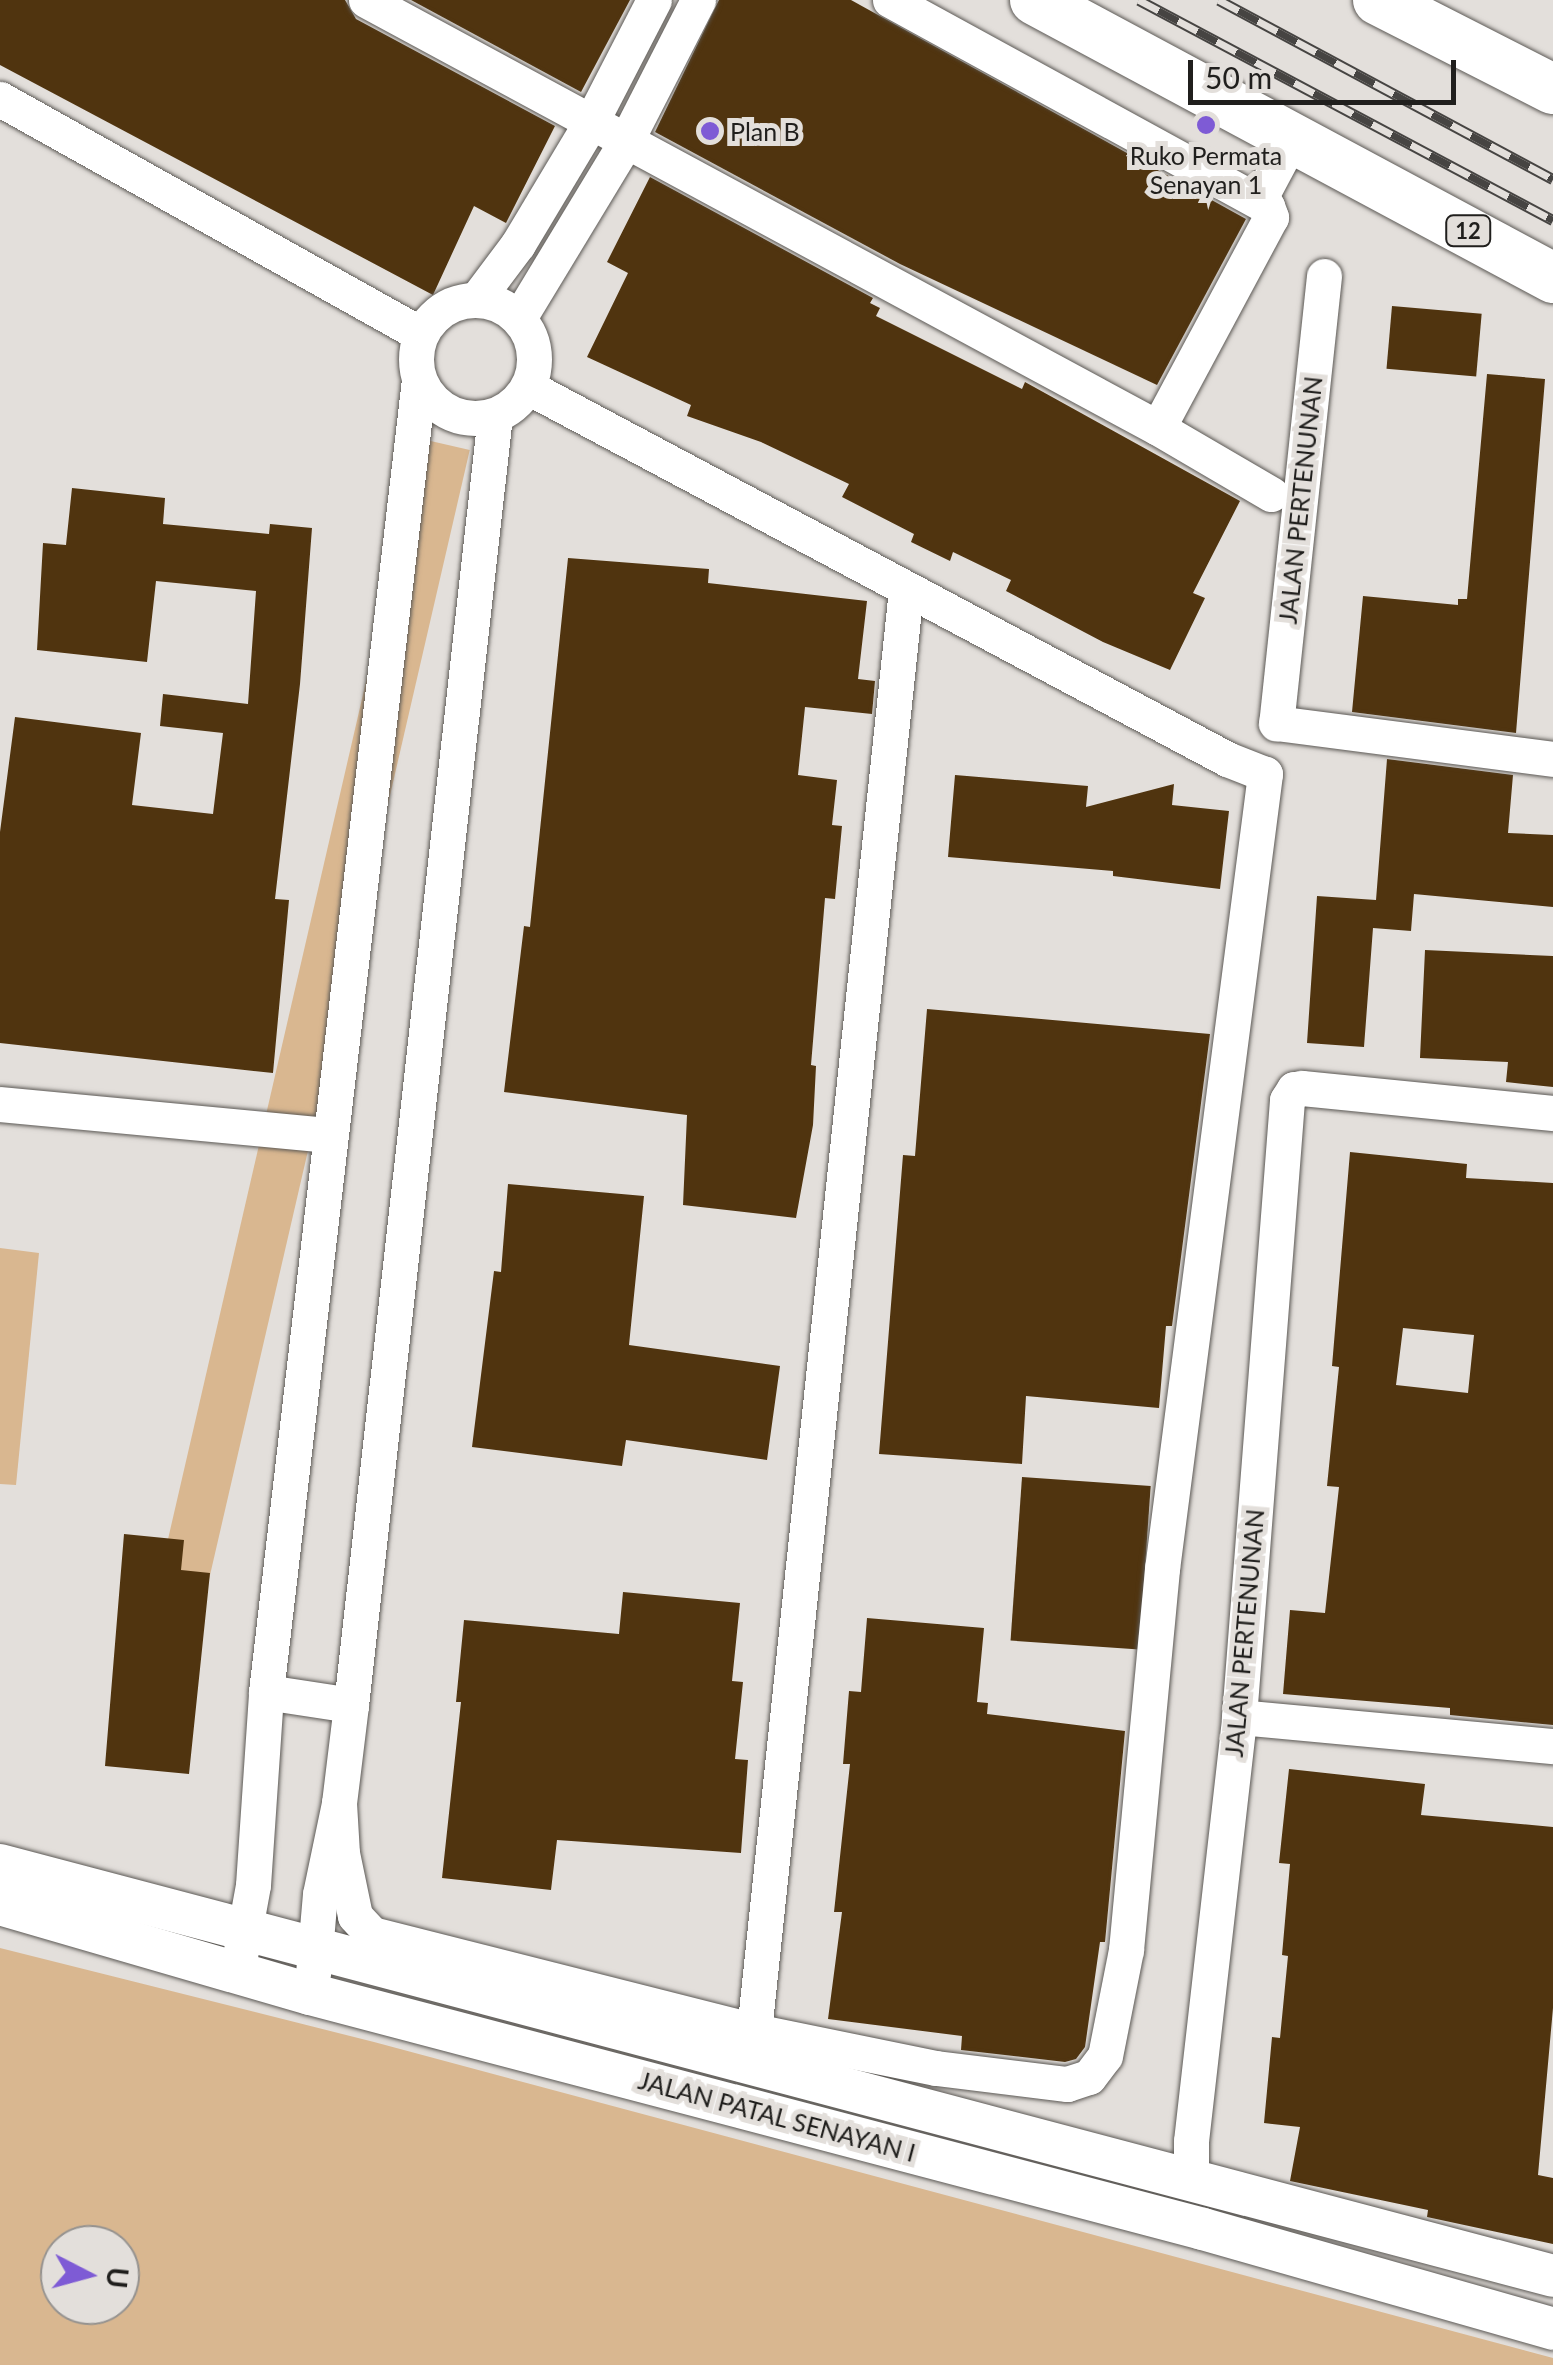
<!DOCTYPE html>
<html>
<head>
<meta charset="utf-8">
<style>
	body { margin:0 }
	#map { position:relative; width:1553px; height:2365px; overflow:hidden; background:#e3dfdb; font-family:Lato,sans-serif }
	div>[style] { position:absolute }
	.green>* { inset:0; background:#d9b790; transform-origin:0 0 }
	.building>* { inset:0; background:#50340f; transform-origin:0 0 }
	.roads { filter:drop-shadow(0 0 2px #5c5955) drop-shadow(0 0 2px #5c5955) }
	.minor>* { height:35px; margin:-17.5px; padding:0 17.5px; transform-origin:17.5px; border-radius:17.5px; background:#fff }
	.minor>.ring { margin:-17.5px; padding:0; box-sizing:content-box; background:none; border:35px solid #fff; border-radius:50% }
	.major>* { height:42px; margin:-21px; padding:0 21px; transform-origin:21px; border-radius:21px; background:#fff }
	.highway>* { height:50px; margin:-25px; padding:0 25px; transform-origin:25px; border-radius:25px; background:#fff }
	.rail>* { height:11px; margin-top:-5.5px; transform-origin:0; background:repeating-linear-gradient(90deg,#e3dfdb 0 22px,#464442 0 44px); box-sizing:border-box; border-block:2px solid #464442 }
	.dots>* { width:28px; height:28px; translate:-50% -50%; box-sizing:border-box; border:5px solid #e3dfdb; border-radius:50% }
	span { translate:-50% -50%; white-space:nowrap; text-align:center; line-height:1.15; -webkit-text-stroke:10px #e3dfdb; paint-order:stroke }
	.shield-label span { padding:2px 8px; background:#e3dfdb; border:2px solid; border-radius:8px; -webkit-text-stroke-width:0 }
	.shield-label { font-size:22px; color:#201f1d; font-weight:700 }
	.poi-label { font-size:25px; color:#201f1d }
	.left { translate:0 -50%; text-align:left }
	.street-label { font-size:25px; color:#201f1d }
	.north { position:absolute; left:40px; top:2225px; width:100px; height:100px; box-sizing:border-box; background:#e3dfdb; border:2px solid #95928f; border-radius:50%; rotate:96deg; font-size:28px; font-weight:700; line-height:40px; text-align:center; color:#201f1d }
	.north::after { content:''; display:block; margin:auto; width:35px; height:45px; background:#7e5bd5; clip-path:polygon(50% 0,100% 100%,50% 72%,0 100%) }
	.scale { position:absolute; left:1188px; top:60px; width:268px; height:45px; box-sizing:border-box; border:5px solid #201f1d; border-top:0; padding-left:12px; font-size:30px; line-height:35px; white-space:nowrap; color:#201f1d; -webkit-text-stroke:8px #e3dfdb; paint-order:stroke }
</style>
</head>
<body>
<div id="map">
	<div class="green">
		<div style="left:422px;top:439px;width:49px;height:1232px;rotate:13deg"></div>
		<div style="clip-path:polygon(0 1248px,39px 1253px,16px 1485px,0 1484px)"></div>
		<div style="clip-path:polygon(evenodd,0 1948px,374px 2042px,1553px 2358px,1553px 2365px,0 2365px,0 1948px,60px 2245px,120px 2245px,120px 2305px,60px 2305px,60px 2245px)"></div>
	</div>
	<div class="building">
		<div style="clip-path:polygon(0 0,345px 0,356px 19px,555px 126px,506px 223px,474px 206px,433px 295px,0 65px)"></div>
		<div style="clip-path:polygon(411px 0,630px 0,581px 92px)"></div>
		<div style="clip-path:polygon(719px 0,851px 0,1246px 219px,1157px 385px,900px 264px,655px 132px)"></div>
		<div style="clip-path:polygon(650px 177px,873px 298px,870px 303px,880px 308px,876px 316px,1022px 389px,1025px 382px,1240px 501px,1193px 593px,1205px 598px,1170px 670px,1103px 642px,1006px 591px,1011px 580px,953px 552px,950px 561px,911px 542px,914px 534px,842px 497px,849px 484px,761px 442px,687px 416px,691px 405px,587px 357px,628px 273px,607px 262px)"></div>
		<div style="left:1392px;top:306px;width:90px;height:63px;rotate:5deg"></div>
		<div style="clip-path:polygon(1487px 374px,1545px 379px,1516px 733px,1352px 712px,1363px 596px,1458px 605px,1458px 599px,1467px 599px)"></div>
		<div style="clip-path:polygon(72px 488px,165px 498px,163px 524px,269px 534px,270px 524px,312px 528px,300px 684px,275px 899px,289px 900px,273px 1073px,0 1043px,0 832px,15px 717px,141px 733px,132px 805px,213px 814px,223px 733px,160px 726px,163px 694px,248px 704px,256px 591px,156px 581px,147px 662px,37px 650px,43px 543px,66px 545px)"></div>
		<div style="clip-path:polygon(568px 558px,709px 569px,708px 583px,867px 601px,858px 679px,875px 681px,872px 714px,805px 707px,798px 775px,837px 780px,832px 825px,842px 826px,835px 899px,825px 898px,811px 1065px,816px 1066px,813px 1125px,796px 1218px,683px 1205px,687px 1115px,504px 1092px,524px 926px,530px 927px)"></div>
		<div style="clip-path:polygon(1387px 759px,1513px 775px,1508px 833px,1553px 835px,1553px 907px,1414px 894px,1411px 931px,1373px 928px,1364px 1047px,1307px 1043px,1317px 896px,1376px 900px)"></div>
		<div style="clip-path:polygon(955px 775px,1088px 786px,1086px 807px,1174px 784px,1172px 805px,1229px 811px,1220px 889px,1113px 876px,1113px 871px,948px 857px)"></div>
		<div style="clip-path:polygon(1425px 950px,1553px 956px,1553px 1087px,1506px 1082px,1508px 1062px,1420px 1058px)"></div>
		<div style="clip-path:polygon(927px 1009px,1210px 1034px,1172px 1326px,1166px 1326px,1159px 1408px,1026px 1396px,1022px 1464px,879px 1454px,903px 1155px,915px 1156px)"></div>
		<div style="clip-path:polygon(evenodd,1350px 1152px,1467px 1164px,1466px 1178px,1553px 1183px,1553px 1725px,1450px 1715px,1450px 1708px,1283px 1694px,1290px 1610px,1325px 1613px,1339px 1487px,1327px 1486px,1339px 1367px,1332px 1366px,1350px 1152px,1403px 1328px,1474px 1335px,1468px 1393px,1396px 1385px,1403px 1328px)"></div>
		<div style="clip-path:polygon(508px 1184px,644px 1196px,629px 1345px,780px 1366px,767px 1460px,626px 1440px,622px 1466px,472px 1447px,494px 1271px,501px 1272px)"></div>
		<div style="left:1022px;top:1477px;width:129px;height:164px;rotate:4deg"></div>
		<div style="clip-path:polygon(124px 1534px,184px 1540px,181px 1570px,210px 1573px,189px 1774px,105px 1766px)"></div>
		<div style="clip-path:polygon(623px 1592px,740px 1603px,732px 1681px,743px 1682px,735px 1759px,748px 1760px,741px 1853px,557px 1840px,551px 1890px,442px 1878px,461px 1702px,456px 1702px,464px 1620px,619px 1634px)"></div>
		<div style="clip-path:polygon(867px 1618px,984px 1628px,977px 1702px,988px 1703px,987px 1714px,1125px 1731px,1105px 1942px,1100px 1942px,1085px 2047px,1076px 2059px,1065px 2062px,961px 2050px,962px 2036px,828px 2019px,842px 1912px,834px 1912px,850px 1764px,843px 1764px,849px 1691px,861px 1692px)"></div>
		<div style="clip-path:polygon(1289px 1769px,1425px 1784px,1421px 1815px,1553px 1827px,1553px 2008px,1538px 2175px,1553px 2178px,1553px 2244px,1427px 2217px,1428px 2210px,1290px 2181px,1300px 2127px,1264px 2123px,1272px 2037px,1280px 2038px,1288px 1956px,1282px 1955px,1290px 1864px,1279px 1863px)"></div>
	</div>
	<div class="roads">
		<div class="minor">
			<div style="left:366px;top:0;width:900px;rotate:28.39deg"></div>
			<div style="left:1158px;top:428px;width:131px;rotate:30.3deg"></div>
			<div style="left:890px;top:0;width:430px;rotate:28.7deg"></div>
			<div style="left:1267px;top:206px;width:12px;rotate:70deg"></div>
			<div style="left:1271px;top:217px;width:239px;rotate:118.2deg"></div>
			<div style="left:0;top:99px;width:482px;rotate:29.2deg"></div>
			<div style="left:1260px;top:198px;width:70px;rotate:-62deg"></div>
			<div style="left:1324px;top:276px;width:450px;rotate:96.1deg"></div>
			<div style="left:1276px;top:723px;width:279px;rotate:7.4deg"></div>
			<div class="ring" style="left:416px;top:300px;width:83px;height:83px"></div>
			<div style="left:476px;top:300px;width:70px;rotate:-53.1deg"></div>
			<div style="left:518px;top:244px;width:142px;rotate:-59.1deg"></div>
			<div style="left:591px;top:122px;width:137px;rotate:-62.7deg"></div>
			<div style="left:519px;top:318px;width:207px;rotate:-58.8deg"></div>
			<div style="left:626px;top:141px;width:158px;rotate:-62.9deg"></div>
			<div style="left:0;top:1104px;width:332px;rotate:5.4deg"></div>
			<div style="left:266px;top:1692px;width:86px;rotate:8.7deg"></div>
			<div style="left:1239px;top:1717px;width:315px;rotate:5.3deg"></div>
			<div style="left:339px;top:1803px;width:50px;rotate:86.6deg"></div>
			<div style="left:342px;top:1853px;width:64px;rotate:78.3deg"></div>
			<div style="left:355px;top:1916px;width:25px;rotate:47deg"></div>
			<div style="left:372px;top:1934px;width:394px;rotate:14.2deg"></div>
			<div style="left:754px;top:2031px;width:186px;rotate:11.5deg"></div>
			<div style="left:936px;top:2068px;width:132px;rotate:7deg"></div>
			<div style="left:1067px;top:2084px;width:23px;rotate:-18deg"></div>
			<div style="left:1089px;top:2077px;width:26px;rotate:-53deg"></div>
			<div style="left:1105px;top:2056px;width:108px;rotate:-78.8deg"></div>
			<div style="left:1126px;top:1950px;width:383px;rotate:-84.6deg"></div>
			<div style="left:1162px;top:1569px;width:802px;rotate:-82.62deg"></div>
			<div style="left:1265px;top:774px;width:41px;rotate:-158.5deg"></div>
			<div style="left:1227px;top:759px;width:792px;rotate:-151.98deg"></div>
			<div style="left:240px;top:1956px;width:72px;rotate:-79.6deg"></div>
			<div style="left:253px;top:1885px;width:193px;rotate:-86.1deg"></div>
			<div style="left:266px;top:1692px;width:1321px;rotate:-83.35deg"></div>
			<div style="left:313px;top:1974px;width:80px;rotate:-85deg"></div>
			<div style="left:320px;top:1894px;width:93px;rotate:-78.2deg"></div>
			<div style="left:339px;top:1803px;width:99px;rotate:-83deg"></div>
			<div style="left:351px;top:1705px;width:1297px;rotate:-83.63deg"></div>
			<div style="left:754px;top:2031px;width:1449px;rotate:-83.98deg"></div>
			<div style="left:1191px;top:2178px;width:37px;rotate:-90deg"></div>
			<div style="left:1191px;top:2141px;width:427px;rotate:-83.5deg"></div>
			<div style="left:1239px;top:1717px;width:619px;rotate:-85.55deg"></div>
			<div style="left:1287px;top:1100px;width:13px;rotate:-58deg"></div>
			<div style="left:1294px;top:1089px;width:8px;rotate:-7deg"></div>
			<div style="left:1302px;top:1088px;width:252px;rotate:5.7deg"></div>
		</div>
		<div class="major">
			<div style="left:0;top:1865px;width:1606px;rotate:14.82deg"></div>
			<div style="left:0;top:1904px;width:323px;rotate:16.2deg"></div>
			<div style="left:310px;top:1994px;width:923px;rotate:14.74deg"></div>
			<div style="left:1203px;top:2229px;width:364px;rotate:15.9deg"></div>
		</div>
		<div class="highway">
			<div style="left:1035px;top:0;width:588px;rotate:28.22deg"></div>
			<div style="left:1378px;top:0;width:196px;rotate:27deg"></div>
		</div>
	</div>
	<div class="rail">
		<div style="left:1139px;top:0;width:469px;rotate:28deg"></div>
		<div style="left:1219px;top:0;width:379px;rotate:28.2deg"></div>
	</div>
	<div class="dots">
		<div style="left:1206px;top:125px;background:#7e5bd5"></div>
		<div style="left:710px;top:131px;background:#7e5bd5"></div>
	</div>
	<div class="shield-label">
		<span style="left:1468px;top:231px">12</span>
	</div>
	<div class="poi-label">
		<span class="left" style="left:730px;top:131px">Plan B</span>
		<span style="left:1206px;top:170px">Ruko Permata<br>Senayan 1</span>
	</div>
	<div class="street-label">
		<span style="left:1300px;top:500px;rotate:-84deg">JALAN PERTENUNAN</span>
		<span style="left:1244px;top:1633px;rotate:-85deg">JALAN PERTENUNAN</span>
		<span style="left:777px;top:2116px;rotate:15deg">JALAN PATAL SENAYAN I</span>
	</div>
	<div class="north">U</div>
	<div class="scale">50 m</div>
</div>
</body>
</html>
